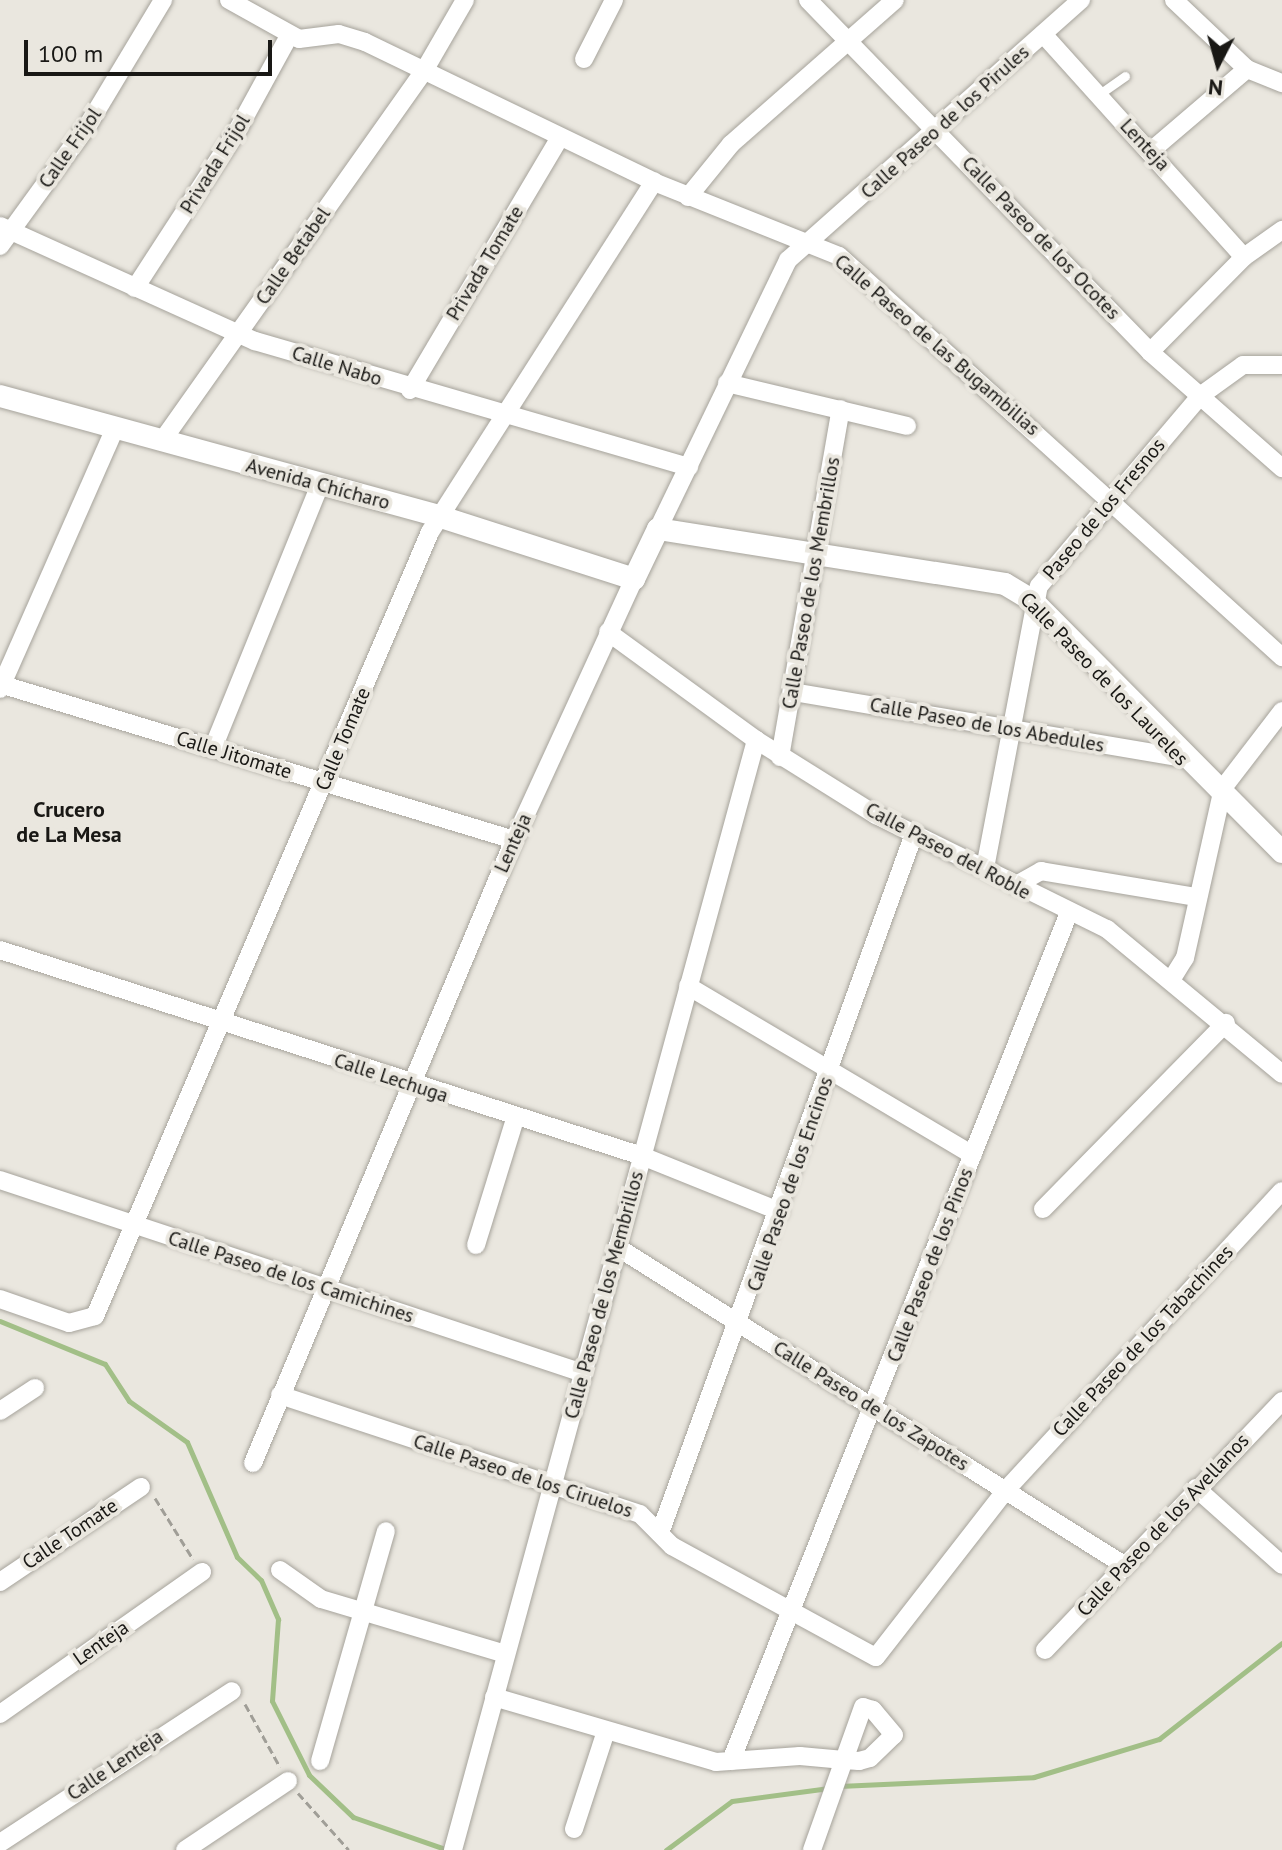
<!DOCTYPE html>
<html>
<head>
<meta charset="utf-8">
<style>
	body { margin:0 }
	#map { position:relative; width:1282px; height:1850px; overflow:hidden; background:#eae7df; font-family:"PT Sans",sans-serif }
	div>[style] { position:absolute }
	.stream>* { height:5px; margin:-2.5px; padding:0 2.5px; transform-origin:2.5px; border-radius:2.5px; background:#a2bf87 }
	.path>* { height:3px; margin-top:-1.5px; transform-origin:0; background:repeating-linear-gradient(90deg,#a09e97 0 8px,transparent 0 12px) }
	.roads { filter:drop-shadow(0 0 2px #a6a39b) drop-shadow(0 0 2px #a6a39b) }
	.service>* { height:9px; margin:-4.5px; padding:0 4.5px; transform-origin:4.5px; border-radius:4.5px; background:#fff }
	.minor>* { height:18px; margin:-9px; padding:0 9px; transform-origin:9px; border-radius:9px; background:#fff }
	.tertiary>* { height:22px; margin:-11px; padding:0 11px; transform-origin:11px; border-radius:11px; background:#fff }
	span { translate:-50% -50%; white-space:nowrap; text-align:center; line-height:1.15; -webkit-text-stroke:8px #eae7df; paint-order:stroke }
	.street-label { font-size:20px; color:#191815 }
	.neighbourhood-label { font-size:22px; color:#191815; font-weight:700 }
	.north { position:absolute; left:1178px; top:24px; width:80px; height:80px; -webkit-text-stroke:6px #eae7df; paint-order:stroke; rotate:186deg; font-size:22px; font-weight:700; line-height:32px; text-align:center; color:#191815 }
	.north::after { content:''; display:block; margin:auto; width:28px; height:36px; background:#191815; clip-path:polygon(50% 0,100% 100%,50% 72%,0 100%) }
	.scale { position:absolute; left:24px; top:40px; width:248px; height:36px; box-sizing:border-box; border:4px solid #191815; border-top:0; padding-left:10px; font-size:24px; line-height:28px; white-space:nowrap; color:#191815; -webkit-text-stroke:6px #eae7df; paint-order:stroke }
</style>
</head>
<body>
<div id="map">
	<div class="stream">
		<div style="left:0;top:1321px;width:113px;rotate:22.3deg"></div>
		<div style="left:105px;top:1364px;width:44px;rotate:57deg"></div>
		<div style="left:129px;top:1401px;width:71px;rotate:35.3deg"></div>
		<div style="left:187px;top:1442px;width:125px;rotate:66.5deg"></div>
		<div style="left:237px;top:1557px;width:33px;rotate:44deg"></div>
		<div style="left:261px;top:1580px;width:43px;rotate:66.4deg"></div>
		<div style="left:278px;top:1619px;width:82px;rotate:94.2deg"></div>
		<div style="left:272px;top:1701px;width:83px;rotate:63.4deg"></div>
		<div style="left:309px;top:1775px;width:61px;rotate:43.7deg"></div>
		<div style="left:353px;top:1817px;width:101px;rotate:19.2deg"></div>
		<div style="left:839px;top:1786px;width:195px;rotate:-2.6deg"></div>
		<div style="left:1034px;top:1777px;width:131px;rotate:-16.9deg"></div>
		<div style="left:1159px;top:1739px;width:156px;rotate:-38deg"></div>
		<div style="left:666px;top:1850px;width:82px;rotate:-36.6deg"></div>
		<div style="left:732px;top:1801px;width:98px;rotate:-7.6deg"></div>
	</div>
	<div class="path">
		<div style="left:155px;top:1498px;width:72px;rotate:58.1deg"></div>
		<div style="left:245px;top:1704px;width:72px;rotate:60.9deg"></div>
		<div style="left:298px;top:1793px;width:76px;rotate:48.2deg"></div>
	</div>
	<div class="roads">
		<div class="service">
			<div style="left:1098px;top:95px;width:33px;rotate:-35deg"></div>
		</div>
		<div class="minor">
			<div style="left:229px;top:0;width:80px;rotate:29.1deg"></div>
			<div style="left:299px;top:39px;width:40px;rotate:-7.1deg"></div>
			<div style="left:339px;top:34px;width:27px;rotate:17deg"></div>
			<div style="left:365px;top:42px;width:321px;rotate:25.8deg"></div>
			<div style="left:654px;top:182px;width:199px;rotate:21.8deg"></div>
			<div style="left:839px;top:256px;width:598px;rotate:42.15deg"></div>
			<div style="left:808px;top:0;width:491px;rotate:45.8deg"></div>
			<div style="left:1150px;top:352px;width:176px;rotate:41.3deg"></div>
			<div style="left:1174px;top:0;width:100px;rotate:43.4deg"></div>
			<div style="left:1247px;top:69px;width:38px;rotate:22deg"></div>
			<div style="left:1043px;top:34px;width:300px;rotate:48deg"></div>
			<div style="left:584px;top:59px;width:66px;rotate:-63deg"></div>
			<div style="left:1152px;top:150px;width:125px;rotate:-40.5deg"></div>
			<div style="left:688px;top:197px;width:68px;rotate:-50.9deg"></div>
			<div style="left:731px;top:144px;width:218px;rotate:-41.3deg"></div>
			<div style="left:0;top:226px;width:280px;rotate:24.3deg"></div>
			<div style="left:255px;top:341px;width:452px;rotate:16.2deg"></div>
			<div style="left:0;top:246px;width:150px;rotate:-54deg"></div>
			<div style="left:88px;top:125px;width:146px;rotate:-59deg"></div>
			<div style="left:135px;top:288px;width:187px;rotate:-57deg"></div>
			<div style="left:237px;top:131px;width:108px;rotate:-61.3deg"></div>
			<div style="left:1150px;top:352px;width:134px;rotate:-45.3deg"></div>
			<div style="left:1244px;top:257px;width:47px;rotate:-35.4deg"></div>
			<div style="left:727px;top:383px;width:185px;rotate:13.4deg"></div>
			<div style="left:410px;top:390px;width:294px;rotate:-59.3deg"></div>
			<div style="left:162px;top:441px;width:453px;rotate:-54.7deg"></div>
			<div style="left:424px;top:71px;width:82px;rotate:-60deg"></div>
			<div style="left:658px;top:529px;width:299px;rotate:-64.2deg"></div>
			<div style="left:788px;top:260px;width:392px;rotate:-41.6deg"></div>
			<div style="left:608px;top:632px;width:183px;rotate:36.1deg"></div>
			<div style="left:756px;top:740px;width:142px;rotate:32deg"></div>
			<div style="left:876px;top:815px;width:258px;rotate:26.3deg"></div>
			<div style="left:1107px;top:929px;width:227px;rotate:39.6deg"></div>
			<div style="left:0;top:684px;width:537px;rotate:16.88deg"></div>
			<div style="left:0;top:689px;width:285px;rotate:-66.2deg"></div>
			<div style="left:793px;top:692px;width:395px;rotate:9.6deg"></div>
			<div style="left:213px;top:748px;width:284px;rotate:-67.9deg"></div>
			<div style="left:780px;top:757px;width:353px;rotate:-80.1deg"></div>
			<div style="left:985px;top:868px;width:287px;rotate:-79.2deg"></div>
			<div style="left:1039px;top:586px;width:249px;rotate:-49.7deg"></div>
			<div style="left:1200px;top:396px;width:53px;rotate:-35.8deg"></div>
			<div style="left:1243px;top:365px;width:39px"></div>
			<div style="left:1016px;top:885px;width:29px;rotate:-29deg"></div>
			<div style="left:1041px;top:871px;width:158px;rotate:9.5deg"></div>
			<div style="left:0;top:950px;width:674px;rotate:17.79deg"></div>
			<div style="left:642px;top:1156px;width:148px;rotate:21.9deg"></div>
			<div style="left:1173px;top:977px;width:22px;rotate:-58deg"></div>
			<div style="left:1185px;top:958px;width:174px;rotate:-77.4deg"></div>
			<div style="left:1223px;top:788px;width:97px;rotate:-52.5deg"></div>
			<div style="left:688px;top:986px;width:331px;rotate:30.7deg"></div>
			<div style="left:0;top:1180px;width:614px;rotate:18.32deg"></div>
			<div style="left:1043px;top:1209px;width:261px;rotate:-45.5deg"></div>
			<div style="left:476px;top:1245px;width:132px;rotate:-72.8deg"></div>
			<div style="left:617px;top:1247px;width:598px;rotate:32.1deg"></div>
			<div style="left:0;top:1299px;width:73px;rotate:19.2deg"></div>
			<div style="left:69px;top:1323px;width:27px;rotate:-15deg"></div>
			<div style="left:95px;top:1316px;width:853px;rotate:-66.86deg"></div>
			<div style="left:430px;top:532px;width:416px;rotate:-57.4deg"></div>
			<div style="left:280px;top:1395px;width:379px;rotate:18.3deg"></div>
			<div style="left:640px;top:1514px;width:45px;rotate:45deg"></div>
			<div style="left:672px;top:1546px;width:232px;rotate:28.6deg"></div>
			<div style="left:876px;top:1657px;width:210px;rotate:-52.1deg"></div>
			<div style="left:1005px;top:1491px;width:408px;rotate:-47.3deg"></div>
			<div style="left:0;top:1411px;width:42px;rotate:-33.3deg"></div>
			<div style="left:253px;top:1463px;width:675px;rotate:-67.27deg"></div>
			<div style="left:514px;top:840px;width:287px;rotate:-65.3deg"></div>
			<div style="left:1196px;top:1488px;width:115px;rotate:41.8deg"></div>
			<div style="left:660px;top:1533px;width:744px;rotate:-70.03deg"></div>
			<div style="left:280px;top:1570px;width:50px;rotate:35.3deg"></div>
			<div style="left:321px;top:1599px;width:193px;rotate:16.6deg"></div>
			<div style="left:0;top:1582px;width:170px;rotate:-34deg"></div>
			<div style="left:1045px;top:1650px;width:344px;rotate:-46.4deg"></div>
			<div style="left:494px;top:1697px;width:231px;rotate:16.3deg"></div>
			<div style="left:716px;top:1762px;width:84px;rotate:-4.1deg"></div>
			<div style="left:800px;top:1756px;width:44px;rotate:5.2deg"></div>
			<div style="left:844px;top:1760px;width:15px;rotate:4deg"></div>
			<div style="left:859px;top:1761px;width:11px;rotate:-15deg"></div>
			<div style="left:870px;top:1758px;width:33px;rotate:-44deg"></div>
			<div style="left:894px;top:1735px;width:33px;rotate:-130deg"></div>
			<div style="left:873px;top:1710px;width:10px;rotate:-163deg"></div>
			<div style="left:863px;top:1707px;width:56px;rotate:109.7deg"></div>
			<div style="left:844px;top:1760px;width:96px;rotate:109.6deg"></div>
			<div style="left:0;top:1714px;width:247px;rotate:-35.1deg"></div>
			<div style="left:320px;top:1761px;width:239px;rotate:-74deg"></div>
			<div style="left:731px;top:1761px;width:911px;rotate:-68.28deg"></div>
			<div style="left:574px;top:1829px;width:103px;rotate:-71.9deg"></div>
			<div style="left:0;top:1843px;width:277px;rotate:-33.2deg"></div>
			<div style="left:185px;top:1850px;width:124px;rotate:-33.8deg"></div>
			<div style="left:453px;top:1850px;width:1151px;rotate:-74.73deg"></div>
		</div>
		<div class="tertiary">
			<div style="left:0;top:396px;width:454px;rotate:15.3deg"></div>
			<div style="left:438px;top:516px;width:206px;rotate:17.8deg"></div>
			<div style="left:634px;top:579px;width:55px;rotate:-64.4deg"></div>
			<div style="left:658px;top:529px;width:351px;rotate:9deg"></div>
			<div style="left:1005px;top:584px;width:31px;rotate:31deg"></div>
			<div style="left:1032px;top:600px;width:355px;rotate:45.2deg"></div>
		</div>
	</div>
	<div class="street-label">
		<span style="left:945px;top:122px;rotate:-42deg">Calle Paseo de los Pirules</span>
		<span style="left:1145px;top:145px;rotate:47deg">Lenteja</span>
		<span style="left:70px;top:148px;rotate:-55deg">Calle Frijol</span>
		<span style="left:215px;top:164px;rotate:-58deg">Privada Frijol</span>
		<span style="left:1041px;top:238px;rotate:46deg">Calle Paseo de los Ocotes</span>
		<span style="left:293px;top:256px;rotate:-55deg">Calle Betabel</span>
		<span style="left:485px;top:263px;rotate:-59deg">Privada Tomate</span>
		<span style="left:937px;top:345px;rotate:41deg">Calle Paseo de las Bugambilias</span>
		<span style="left:337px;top:366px;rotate:17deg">Calle Nabo</span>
		<span style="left:318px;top:484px;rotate:15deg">Avenida Chícharo</span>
		<span style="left:1104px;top:509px;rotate:-50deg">Paseo de los Fresnos</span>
		<span style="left:811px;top:583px;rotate:-80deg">Calle Paseo de los Membrillos</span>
		<span style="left:1104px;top:679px;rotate:46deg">Calle Paseo de los Laureles</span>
		<span style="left:987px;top:725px;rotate:10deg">Calle Paseo de los Abedules</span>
		<span style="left:343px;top:739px;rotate:-67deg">Calle Tomate</span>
		<span style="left:234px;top:755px;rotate:17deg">Calle Jitomate</span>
		<span style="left:513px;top:843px;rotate:-66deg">Lenteja</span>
		<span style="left:948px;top:851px;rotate:28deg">Calle Paseo del Roble</span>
		<span style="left:391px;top:1078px;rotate:18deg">Calle Lechuga</span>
		<span style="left:790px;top:1184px;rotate:-71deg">Calle Paseo de los Encinos</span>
		<span style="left:930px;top:1265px;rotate:-69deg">Calle Paseo de los Pinos</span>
		<span style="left:291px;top:1277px;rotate:18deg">Calle Paseo de los Camichines</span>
		<span style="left:604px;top:1295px;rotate:-75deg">Calle Paseo de los Membrillos</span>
		<span style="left:1143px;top:1341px;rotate:-47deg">Calle Paseo de los Tabachines</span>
		<span style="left:871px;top:1406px;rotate:32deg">Calle Paseo de los Zapotes</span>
		<span style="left:523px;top:1476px;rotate:18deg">Calle Paseo de los Ciruelos</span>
		<span style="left:1163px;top:1525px;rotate:-47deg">Calle Paseo de los Avellanos</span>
		<span style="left:70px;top:1534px;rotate:-34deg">Calle Tomate</span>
		<span style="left:101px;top:1643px;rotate:-35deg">Lenteja</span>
		<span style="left:115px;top:1765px;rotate:-34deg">Calle Lenteja</span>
	</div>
	<div class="neighbourhood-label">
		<span style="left:69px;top:822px">Crucero<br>de La Mesa</span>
	</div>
	<div class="north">N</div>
	<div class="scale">100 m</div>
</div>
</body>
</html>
